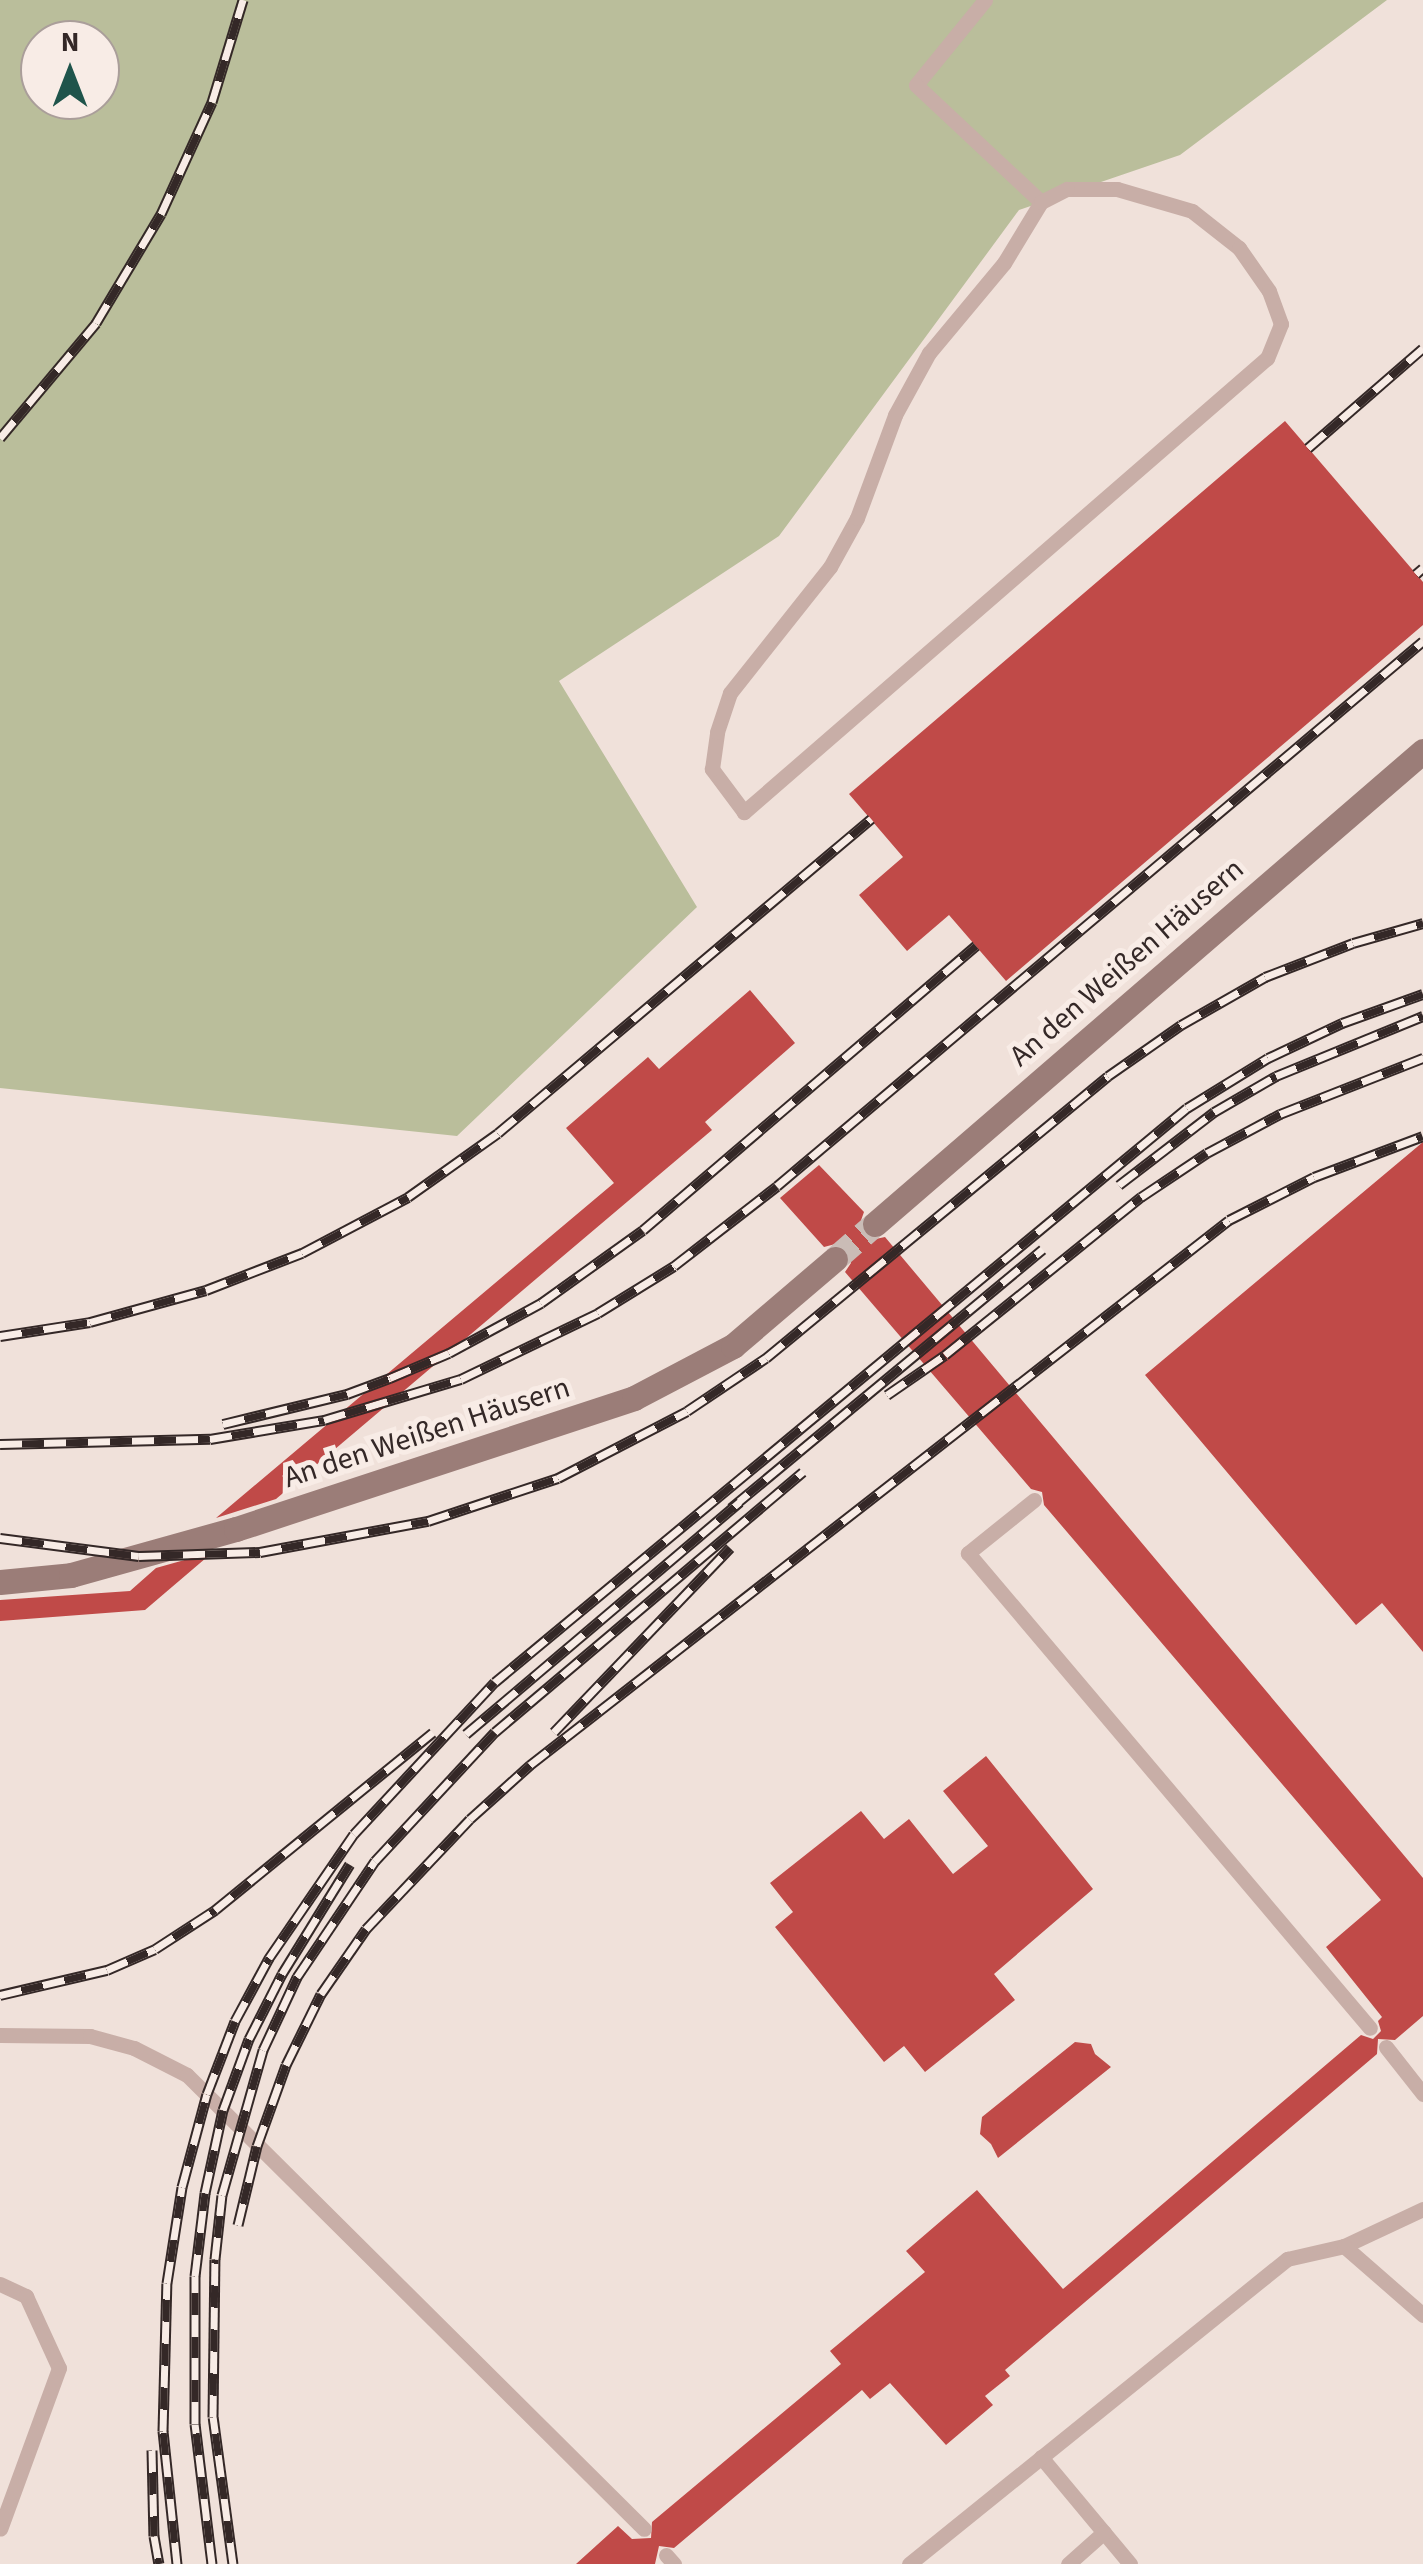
<!DOCTYPE html>
<html>
<head>
<meta charset="utf-8">
<style>
	body { margin:0 }
	#map { position:relative; width:1423px; height:2564px; overflow:hidden; background:#f0e1da; font-family:"Source Sans 3",sans-serif }
	div>[style] { position:absolute }
	.green>* { inset:0; background:#babe9b }
	.building>* { inset:0; background:#c04a48 }
	.secondary-tunnel>* { height:25px; margin-top:-12.5px; transform-origin:0; background:repeating-linear-gradient(90deg,#cabcb6 0 25px,transparent 0 37px) }
	.lane>* { height:15px; margin:-7.5px; padding:0 7.5px; transform-origin:7.5px; border-radius:7.5px; background:#c8aea7 }
	.secondary>* { height:25px; margin:-12.5px; padding:0 12.5px; transform-origin:12.5px; border-radius:12.5px; background:#9b7d78 }
	.rail>* { height:11px; margin-top:-5.5px; transform-origin:0; background:repeating-linear-gradient(90deg,#f8ece6 0 22px,#342827 0 44px); box-sizing:border-box; border-block:2px solid #342827 }
	span { translate:-50% -50%; white-space:nowrap; text-align:center; line-height:1.15; -webkit-text-stroke:10px #f8ece6; paint-order:stroke }
	.street-label { font-size:30px; color:#342827 }
	.north { position:absolute; left:20px; top:20px; width:100px; height:100px; box-sizing:border-box; background:#f8ece6; border:2px solid #aa9e9a; border-radius:50%; rotate:0deg; font-size:28px; font-weight:700; line-height:40px; text-align:center; color:#342827 }
	.north::after { content:''; display:block; margin:auto; width:35px; height:45px; background:#1f544b; clip-path:polygon(50% 0,100% 100%,50% 72%,0 100%) }
</style>
</head>
<body>
<div id="map">
	<div class="green">
		<div style="clip-path:polygon(evenodd,0 0,1387px 0,1180px 155px,1019px 210px,779px 536px,559px 681px,697px 907px,457px 1136px,0 1088px,0 0,40px 40px,100px 40px,100px 100px,40px 100px,40px 40px)"></div>
	</div>
	<div class="building">
		<div style="clip-path:polygon(1285px 421px,1423px 582px,1423px 625px,1006px 981px,949px 915px,907px 951px,859px 895px,903px 857px,849px 794px)"></div>
		<div style="clip-path:polygon(750px 990px,795px 1043px,705px 1122px,712px 1130px,276px 1499px,216px 1518px,614px 1183px,566px 1128px,648px 1057px,659px 1069px)"></div>
		<div style="clip-path:polygon(1423px 1142px,1423px 1652px,1382px 1603px,1356px 1625px,1145px 1375px)"></div>
		<div style="clip-path:polygon(819px 1165px,864px 1212px,859px 1226px,862px 1234px,871px 1240px,885px 1237px,1423px 1878px,1423px 2016px,1395px 2040px,1378px 2039px,1377px 2054px,1005px 2370px,1010px 2376px,985px 2396px,993px 2405px,946px 2445px,890px 2383px,870px 2399px,862px 2390px,674px 2548px,659px 2546px,655px 2564px,576px 2564px,618px 2526px,632px 2539px,651px 2538px,652px 2522px,841px 2364px,830px 2351px,925px 2272px,906px 2251px,977px 2190px,1063px 2289px,1361px 2035px,1373px 2039px,1381px 2031px,1378px 2021px,1382px 2017px,1326px 1947px,1381px 1900px,1044px 1505px,1042px 1492px,1031px 1489px,845px 1272px,851px 1263px,848px 1249px,839px 1243px,824px 1247px,780px 1198px)"></div>
		<div style="clip-path:polygon(213px 1552px,145px 1610px,0 1621px,0 1600px,130px 1591px,156px 1568px)"></div>
		<div style="clip-path:polygon(986px 1756px,1093px 1889px,994px 1974px,1015px 2000px,925px 2072px,904px 2046px,884px 2062px,775px 1927px,793px 1912px,770px 1883px,861px 1811px,884px 1839px,909px 1819px,953px 1874px,988px 1846px,943px 1791px)"></div>
		<div style="clip-path:polygon(1075px 2042px,1091px 2044px,1095px 2054px,1111px 2067px,998px 2158px,991px 2144px,980px 2134px,982px 2117px)"></div>
	</div>
	<div class="secondary-tunnel">
		<div style="left:835px;top:1259px;width:53px;rotate:-41.2deg"></div>
	</div>
	<div class="lane">
		<div style="left:985px;top:0;width:109px;rotate:129.1deg"></div>
		<div style="left:916px;top:85px;width:171px;rotate:43.1deg"></div>
		<div style="left:1067px;top:189px;width:50px"></div>
		<div style="left:1117px;top:189px;width:78px;rotate:16.3deg"></div>
		<div style="left:1192px;top:211px;width:60px;rotate:38.2deg"></div>
		<div style="left:1239px;top:248px;width:52px;rotate:55.1deg"></div>
		<div style="left:1269px;top:291px;width:35px;rotate:70deg"></div>
		<div style="left:1281px;top:324px;width:37px;rotate:112deg"></div>
		<div style="left:1267px;top:358px;width:693px;rotate:139.04deg"></div>
		<div style="left:744px;top:812px;width:54px;rotate:-126.7deg"></div>
		<div style="left:712px;top:769px;width:37px;rotate:-82deg"></div>
		<div style="left:717px;top:732px;width:41px;rotate:-71.6deg"></div>
		<div style="left:730px;top:693px;width:161px;rotate:-51.6deg"></div>
		<div style="left:830px;top:567px;width:56px;rotate:-61.1deg"></div>
		<div style="left:857px;top:518px;width:110px;rotate:-69.7deg"></div>
		<div style="left:895px;top:415px;width:71px;rotate:-61.3deg"></div>
		<div style="left:929px;top:353px;width:117px;rotate:-50.2deg"></div>
		<div style="left:1004px;top:263px;width:71px;rotate:-58.8deg"></div>
		<div style="left:1041px;top:202px;width:29px;rotate:-27deg"></div>
		<div style="left:1034px;top:1500px;width:85px;rotate:141.2deg"></div>
		<div style="left:968px;top:1553px;width:622px;rotate:49.76deg"></div>
		<div style="left:0;top:2035px;width:90px;rotate:0.6deg"></div>
		<div style="left:90px;top:2036px;width:46px;rotate:15.3deg"></div>
		<div style="left:134px;top:2048px;width:59px;rotate:27deg"></div>
		<div style="left:187px;top:2075px;width:644px;rotate:44.81deg"></div>
		<div style="left:1386px;top:2047px;width:60px;rotate:51.8deg"></div>
		<div style="left:1344px;top:2246px;width:87px;rotate:-25.1deg"></div>
		<div style="left:0;top:2284px;width:29px;rotate:25deg"></div>
		<div style="left:26px;top:2296px;width:79px;rotate:65.4deg"></div>
		<div style="left:59px;top:2368px;width:171px;rotate:110.1deg"></div>
		<div style="left:1041px;top:2457px;width:139px;rotate:50.2deg"></div>
		<div style="left:666px;top:2555px;width:12px;rotate:48deg"></div>
		<div style="left:909px;top:2564px;width:486px;rotate:-38.9deg"></div>
		<div style="left:1287px;top:2259px;width:58px;rotate:-12.8deg"></div>
		<div style="left:1344px;top:2246px;width:105px;rotate:41.1deg"></div>
		<div style="left:1068px;top:2564px;width:48px;rotate:-41.6deg"></div>
	</div>
	<div class="secondary">
		<div style="left:875px;top:1224px;width:724px;rotate:-40.8deg"></div>
		<div style="left:0;top:1582px;width:71px;rotate:-5.6deg"></div>
		<div style="left:71px;top:1575px;width:171px;rotate:-15.6deg"></div>
		<div style="left:236px;top:1529px;width:419px;rotate:-18.2deg"></div>
		<div style="left:634px;top:1398px;width:112px;rotate:-27.7deg"></div>
		<div style="left:733px;top:1346px;width:134px;rotate:-40.5deg"></div>
	</div>
	<div class="rail">
		<div style="left:0;top:438px;width:150px;rotate:-50.1deg"></div>
		<div style="left:96px;top:323px;width:127px;rotate:-59.2deg"></div>
		<div style="left:161px;top:214px;width:123px;rotate:-65.5deg"></div>
		<div style="left:212px;top:102px;width:107px;rotate:-73.1deg"></div>
		<div style="left:1308px;top:448px;width:152px;rotate:-41deg"></div>
		<div style="left:1416px;top:574px;width:9px;rotate:-41deg"></div>
		<div style="left:1119px;top:1185px;width:120px;rotate:-37.5deg"></div>
		<div style="left:1214px;top:1112px;width:72px;rotate:-30.1deg"></div>
		<div style="left:1276px;top:1076px;width:159px;rotate:-22.2deg"></div>
		<div style="left:0;top:1336px;width:91px;rotate:-8.8deg"></div>
		<div style="left:90px;top:1322px;width:120px;rotate:-15.4deg"></div>
		<div style="left:206px;top:1290px;width:103px;rotate:-21.1deg"></div>
		<div style="left:302px;top:1253px;width:120px;rotate:-27.8deg"></div>
		<div style="left:408px;top:1197px;width:110px;rotate:-35.4deg"></div>
		<div style="left:498px;top:1133px;width:488px;rotate:-40.1deg"></div>
		<div style="left:887px;top:1395px;width:70px;rotate:-34.6deg"></div>
		<div style="left:945px;top:1355px;width:252px;rotate:-38.9deg"></div>
		<div style="left:1141px;top:1197px;width:79px;rotate:-33.7deg"></div>
		<div style="left:1207px;top:1153px;width:83px;rotate:-28.1deg"></div>
		<div style="left:1280px;top:1114px;width:154px;rotate:-21.4deg"></div>
		<div style="left:223px;top:1424px;width:128px;rotate:-13.6deg"></div>
		<div style="left:347px;top:1394px;width:46px;rotate:-20.4deg"></div>
		<div style="left:390px;top:1378px;width:64px;rotate:-23deg"></div>
		<div style="left:449px;top:1353px;width:105px;rotate:-28.5deg"></div>
		<div style="left:541px;top:1303px;width:125px;rotate:-35.6deg"></div>
		<div style="left:643px;top:1230px;width:438px;rotate:-40.5deg"></div>
		<div style="left:0;top:1444px;width:210px;rotate:-1.4deg"></div>
		<div style="left:210px;top:1439px;width:116px;rotate:-9.5deg"></div>
		<div style="left:324px;top:1420px;width:143px;rotate:-16.7deg"></div>
		<div style="left:461px;top:1379px;width:152px;rotate:-25.7deg"></div>
		<div style="left:598px;top:1313px;width:89px;rotate:-31.7deg"></div>
		<div style="left:674px;top:1266px;width:130px;rotate:-37.8deg"></div>
		<div style="left:777px;top:1186px;width:845px;rotate:-40.15deg"></div>
		<div style="left:731px;top:1508px;width:405px;rotate:-39.7deg"></div>
		<div style="left:0;top:1538px;width:140px;rotate:7.4deg"></div>
		<div style="left:139px;top:1556px;width:121px;rotate:-1.9deg"></div>
		<div style="left:260px;top:1552px;width:171px;rotate:-10.5deg"></div>
		<div style="left:428px;top:1521px;width:137px;rotate:-18.3deg"></div>
		<div style="left:558px;top:1478px;width:145px;rotate:-27.4deg"></div>
		<div style="left:687px;top:1411px;width:95px;rotate:-33.9deg"></div>
		<div style="left:766px;top:1358px;width:443px;rotate:-39.5deg"></div>
		<div style="left:1108px;top:1076px;width:89px;rotate:-34.9deg"></div>
		<div style="left:1181px;top:1025px;width:97px;rotate:-29.7deg"></div>
		<div style="left:1265px;top:977px;width:94px;rotate:-21.1deg"></div>
		<div style="left:1353px;top:943px;width:73px;rotate:-15.9deg"></div>
		<div style="left:554px;top:1732px;width:255px;rotate:-46.3deg"></div>
		<div style="left:466px;top:1734px;width:359px;rotate:-40.3deg"></div>
		<div style="left:0;top:1995px;width:110px;rotate:-13.2deg"></div>
		<div style="left:107px;top:1970px;width:52px;rotate:-23.6deg"></div>
		<div style="left:155px;top:1949px;width:72px;rotate:-33deg"></div>
		<div style="left:215px;top:1910px;width:281px;rotate:-39.2deg"></div>
		<div style="left:238px;top:2225px;width:81px;rotate:-76.5deg"></div>
		<div style="left:257px;top:2146px;width:86px;rotate:-70.3deg"></div>
		<div style="left:286px;top:2065px;width:79px;rotate:-63.8deg"></div>
		<div style="left:321px;top:1994px;width:79px;rotate:-55.3deg"></div>
		<div style="left:366px;top:1929px;width:151px;rotate:-46.6deg"></div>
		<div style="left:470px;top:1819px;width:81px;rotate:-42deg"></div>
		<div style="left:530px;top:1765px;width:886px;rotate:-37.94deg"></div>
		<div style="left:1229px;top:1220px;width:95px;rotate:-26.8deg"></div>
		<div style="left:1314px;top:1177px;width:116px;rotate:-20.6deg"></div>
		<div style="left:152px;top:2450px;width:86px;rotate:88.7deg"></div>
		<div style="left:154px;top:2536px;width:28px;rotate:80deg"></div>
		<div style="left:177px;top:2564px;width:134px;rotate:-96deg"></div>
		<div style="left:163px;top:2431px;width:148px;rotate:-88.5deg"></div>
		<div style="left:167px;top:2283px;width:97px;rotate:-81.1deg"></div>
		<div style="left:182px;top:2187px;width:96px;rotate:-75deg"></div>
		<div style="left:207px;top:2094px;width:78px;rotate:-69deg"></div>
		<div style="left:235px;top:2021px;width:72px;rotate:-61.6deg"></div>
		<div style="left:269px;top:1958px;width:150px;rotate:-55.6deg"></div>
		<div style="left:354px;top:1834px;width:207px;rotate:-47.2deg"></div>
		<div style="left:495px;top:1682px;width:899px;rotate:-39.68deg"></div>
		<div style="left:1187px;top:1108px;width:95px;rotate:-31.7deg"></div>
		<div style="left:1268px;top:1058px;width:82px;rotate:-25.3deg"></div>
		<div style="left:1342px;top:1023px;width:86px;rotate:-19.7deg"></div>
		<div style="left:212px;top:2564px;width:141px;rotate:-96.9deg"></div>
		<div style="left:195px;top:2424px;width:148px;rotate:-90deg"></div>
		<div style="left:195px;top:2276px;width:84px;rotate:-83.1deg"></div>
		<div style="left:205px;top:2193px;width:85px;rotate:-77.8deg"></div>
		<div style="left:223px;top:2110px;width:76px;rotate:-69.9deg"></div>
		<div style="left:249px;top:2039px;width:73px;rotate:-63.1deg"></div>
		<div style="left:282px;top:1974px;width:129px;rotate:-58.3deg"></div>
		<div style="left:233px;top:2564px;width:148px;rotate:-97.7deg"></div>
		<div style="left:213px;top:2417px;width:158px;rotate:-89.3deg"></div>
		<div style="left:215px;top:2259px;width:64px;rotate:-83.8deg"></div>
		<div style="left:222px;top:2195px;width:151px;rotate:-74.2deg"></div>
		<div style="left:263px;top:2050px;width:81px;rotate:-65deg"></div>
		<div style="left:297px;top:1977px;width:140px;rotate:-56.1deg"></div>
		<div style="left:375px;top:1861px;width:176px;rotate:-47.1deg"></div>
		<div style="left:495px;top:1732px;width:403px;rotate:-40.2deg"></div>
	</div>
	<div class="street-label">
		<span style="left:1127px;top:963px;rotate:-41deg">An den Weißen Häusern</span>
		<span style="left:427px;top:1433px;rotate:-18deg">An den Weißen Häusern</span>
	</div>
	<div class="north">N</div>
</div>
</body>
</html>
